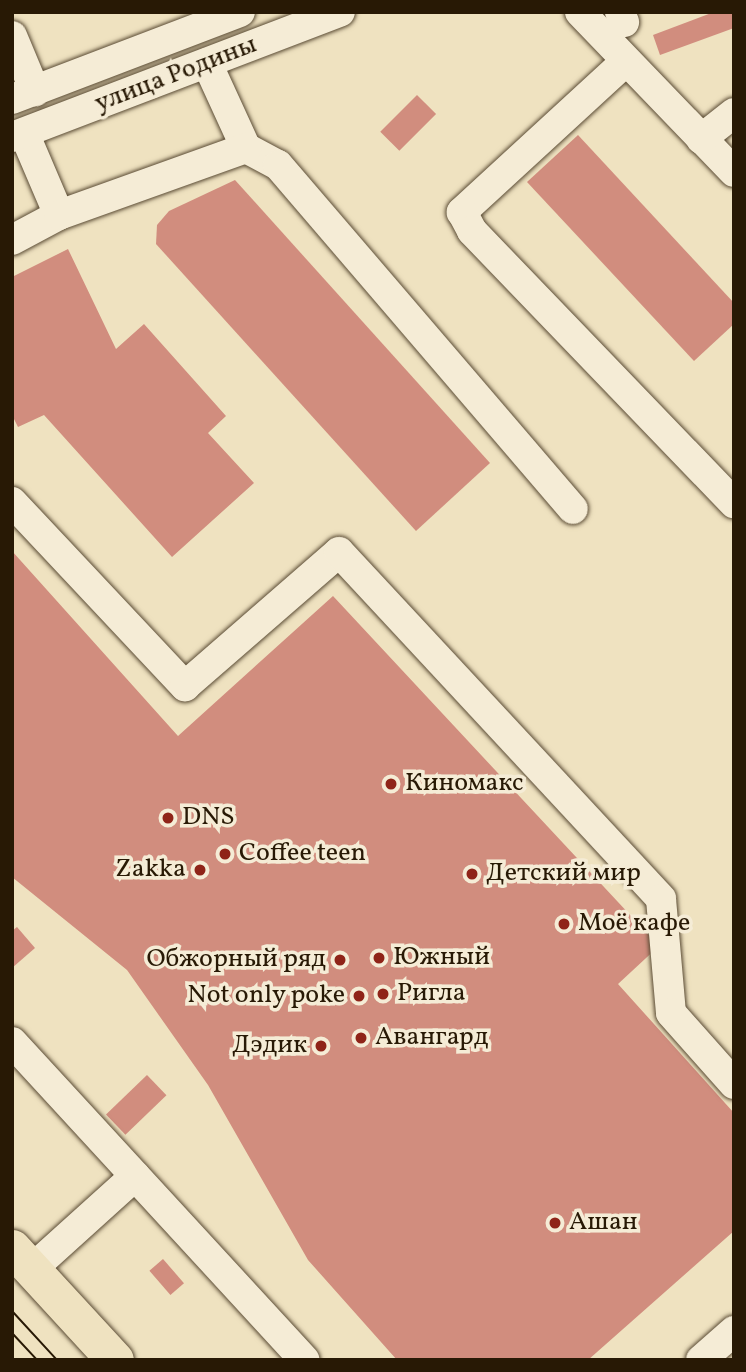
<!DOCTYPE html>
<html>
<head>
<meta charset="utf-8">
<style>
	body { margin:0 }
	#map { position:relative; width:746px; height:1372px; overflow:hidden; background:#efe2c0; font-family:Vollkorn,serif }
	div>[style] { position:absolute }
	.building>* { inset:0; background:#d18d7e; transform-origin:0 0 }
	.roads { filter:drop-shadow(0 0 2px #5a4b34) drop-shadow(0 0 2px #5a4b34) }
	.minor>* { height:30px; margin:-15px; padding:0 15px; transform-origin:15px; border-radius:15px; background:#f5ecd6 }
	.major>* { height:37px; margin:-18.5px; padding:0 18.5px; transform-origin:18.5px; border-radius:18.5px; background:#efe2c0 }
	.tram>* { height:2px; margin:-1px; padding:0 1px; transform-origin:1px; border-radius:1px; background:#281905 }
	.dots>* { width:19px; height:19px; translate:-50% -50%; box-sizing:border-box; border:4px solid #f5ecd6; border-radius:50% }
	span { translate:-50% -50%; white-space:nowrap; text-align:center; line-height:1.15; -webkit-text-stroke:7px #f5ecd6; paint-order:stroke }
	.street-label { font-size:26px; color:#281905 }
	.poi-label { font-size:26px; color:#281905 }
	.left { translate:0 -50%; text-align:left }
	.right { translate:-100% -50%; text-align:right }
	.frame { position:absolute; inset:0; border:14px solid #281905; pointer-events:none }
</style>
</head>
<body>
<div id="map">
	<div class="building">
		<div style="clip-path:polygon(714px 12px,734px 12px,734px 28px,660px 55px,653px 35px)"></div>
		<div style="left:417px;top:95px;width:27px;height:52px;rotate:45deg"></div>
		<div style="clip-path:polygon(578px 135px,734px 303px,734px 324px,694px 361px,527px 182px)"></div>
		<div style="clip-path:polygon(235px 180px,490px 463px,416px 531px,156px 244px,157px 225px,169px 211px)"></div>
		<div style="clip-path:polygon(68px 249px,116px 349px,144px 324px,226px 416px,208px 433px,254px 483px,172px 557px,44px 415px,18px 427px,12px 415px,12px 277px)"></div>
		<div style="clip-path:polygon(12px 551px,178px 736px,333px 596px,659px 946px,618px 984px,734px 1113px,734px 1231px,588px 1360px,397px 1360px,308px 1260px,208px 1085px,127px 970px,12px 877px)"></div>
		<div style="clip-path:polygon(17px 927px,35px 948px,12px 968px,12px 931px)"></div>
		<div style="left:147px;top:1075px;width:28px;height:57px;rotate:46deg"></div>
		<div style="left:163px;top:1259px;width:32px;height:18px;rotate:49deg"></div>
	</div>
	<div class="roads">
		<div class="minor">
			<div style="left:580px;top:12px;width:222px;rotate:46.1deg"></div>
			<div style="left:620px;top:12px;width:11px;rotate:68deg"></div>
			<div style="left:12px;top:36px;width:60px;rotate:67.3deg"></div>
			<div style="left:625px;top:62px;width:222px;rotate:137.4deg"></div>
			<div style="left:462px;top:212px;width:21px;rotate:62deg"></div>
			<div style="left:472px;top:231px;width:378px;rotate:46.1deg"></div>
			<div style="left:207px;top:63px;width:94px;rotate:65.4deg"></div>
			<div style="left:246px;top:148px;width:36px;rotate:28deg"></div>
			<div style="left:278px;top:165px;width:453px;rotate:49.4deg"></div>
			<div style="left:12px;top:99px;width:244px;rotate:-20.9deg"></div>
			<div style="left:24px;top:133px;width:89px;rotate:66.9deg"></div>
			<div style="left:12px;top:137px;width:351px;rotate:-20.9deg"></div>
			<div style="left:701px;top:139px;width:42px;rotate:-38.2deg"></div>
			<div style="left:12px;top:240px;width:53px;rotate:-28deg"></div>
			<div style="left:59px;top:215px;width:199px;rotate:-19.7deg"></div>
			<div style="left:12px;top:502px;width:253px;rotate:46.8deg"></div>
			<div style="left:185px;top:686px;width:204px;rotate:-41deg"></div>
			<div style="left:339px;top:552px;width:473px;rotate:47.1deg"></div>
			<div style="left:661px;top:899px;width:114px;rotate:85deg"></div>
			<div style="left:671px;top:1013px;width:95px;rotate:48.4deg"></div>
			<div style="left:12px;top:1042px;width:432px;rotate:47.4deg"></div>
			<div style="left:32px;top:1269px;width:139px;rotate:-42.1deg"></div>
			<div style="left:701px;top:1360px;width:44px;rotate:-41.3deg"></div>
		</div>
		<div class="major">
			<div style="left:12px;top:1248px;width:152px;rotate:47.4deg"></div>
		</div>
	</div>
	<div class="tram">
		<div style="left:12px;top:1311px;width:67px;rotate:47.4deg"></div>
		<div style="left:12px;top:1333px;width:37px;rotate:47deg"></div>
	</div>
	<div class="dots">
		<div style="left:391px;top:784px;background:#8f2418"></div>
		<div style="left:168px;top:818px;background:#8f2418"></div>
		<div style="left:225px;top:854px;background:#8f2418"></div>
		<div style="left:200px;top:870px;background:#8f2418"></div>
		<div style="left:472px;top:874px;background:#8f2418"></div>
		<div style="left:564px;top:924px;background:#8f2418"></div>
		<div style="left:379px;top:958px;background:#8f2418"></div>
		<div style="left:340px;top:960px;background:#8f2418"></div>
		<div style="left:383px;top:994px;background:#8f2418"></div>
		<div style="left:359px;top:996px;background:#8f2418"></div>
		<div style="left:361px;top:1038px;background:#8f2418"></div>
		<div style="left:321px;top:1046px;background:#8f2418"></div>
		<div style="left:555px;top:1223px;background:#8f2418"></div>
	</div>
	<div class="street-label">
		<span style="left:176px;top:75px;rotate:-21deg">улица Родины</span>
	</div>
	<div class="poi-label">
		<span class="left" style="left:405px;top:784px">Киномакс</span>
		<span class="left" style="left:182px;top:818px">DNS</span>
		<span class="left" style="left:239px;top:854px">Coffee teen</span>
		<span class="right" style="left:186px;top:870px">Zakka</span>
		<span class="left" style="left:486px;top:874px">Детский мир</span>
		<span class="left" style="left:578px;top:924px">Моё кафе</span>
		<span class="left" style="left:393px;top:958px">Южный</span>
		<span class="right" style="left:326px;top:960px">Обжорный ряд</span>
		<span class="left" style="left:397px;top:994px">Ригла</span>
		<span class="right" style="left:345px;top:996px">Not only poke</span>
		<span class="left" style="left:375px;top:1038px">Авангард</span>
		<span class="right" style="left:307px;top:1046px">Дэдик</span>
		<span class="left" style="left:569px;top:1223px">Ашан</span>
	</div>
	<div class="frame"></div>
</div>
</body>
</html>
